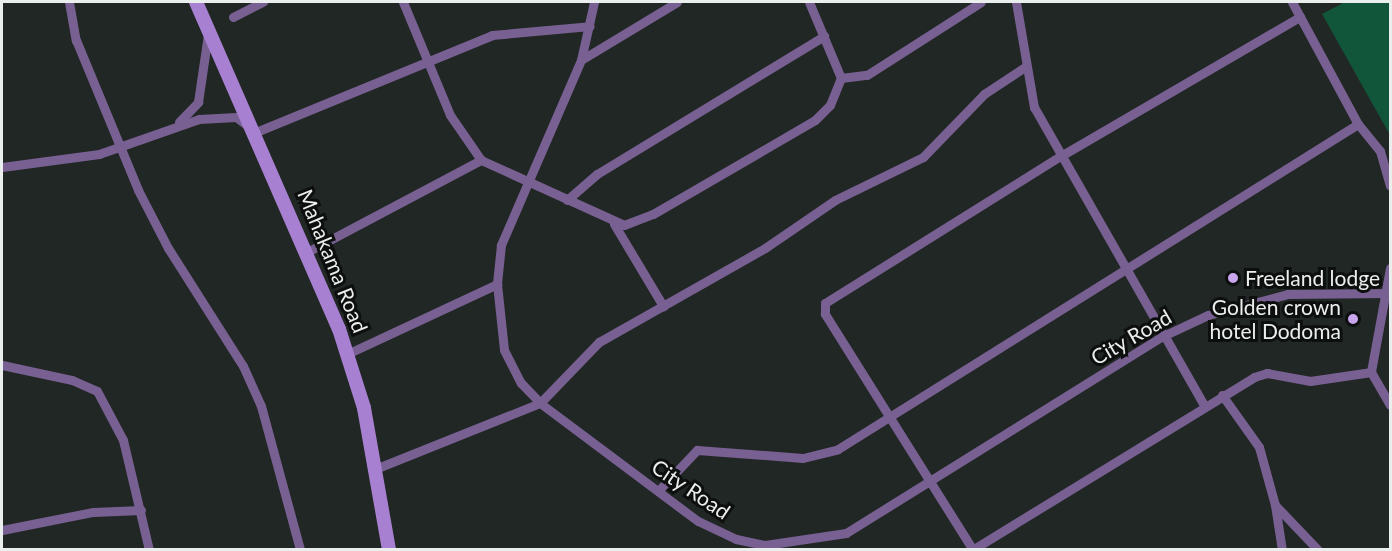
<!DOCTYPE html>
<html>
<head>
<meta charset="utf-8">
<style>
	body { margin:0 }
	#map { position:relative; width:1392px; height:551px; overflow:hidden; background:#212724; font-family:Lato,sans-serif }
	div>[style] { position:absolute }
	.green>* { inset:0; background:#11553a }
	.street>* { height:9px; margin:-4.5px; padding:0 4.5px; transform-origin:4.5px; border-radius:4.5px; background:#786092 }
	.secondary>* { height:14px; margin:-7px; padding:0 7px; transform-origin:7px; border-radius:7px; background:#a880d1 }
	.dots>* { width:16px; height:16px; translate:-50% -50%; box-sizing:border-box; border:3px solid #0d0f0e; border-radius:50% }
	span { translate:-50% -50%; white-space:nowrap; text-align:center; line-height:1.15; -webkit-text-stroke:6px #0d0f0e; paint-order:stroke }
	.street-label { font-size:21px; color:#eaeeec }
	.poi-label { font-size:21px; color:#eaeeec }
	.left { translate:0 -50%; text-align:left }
	.right { translate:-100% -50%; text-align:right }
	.frame { position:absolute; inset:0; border:3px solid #eaeeec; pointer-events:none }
</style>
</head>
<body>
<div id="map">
	<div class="green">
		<div style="clip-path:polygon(1345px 2px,1390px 2px,1390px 135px,1322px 14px)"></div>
	</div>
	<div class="street">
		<div style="left:69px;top:2px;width:39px;rotate:80deg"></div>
		<div style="left:76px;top:40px;width:162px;rotate:67.5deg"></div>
		<div style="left:138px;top:190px;width:65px;rotate:62.7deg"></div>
		<div style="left:168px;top:248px;width:140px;rotate:57.6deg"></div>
		<div style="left:243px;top:366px;width:44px;rotate:65.8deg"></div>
		<div style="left:261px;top:406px;width:149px;rotate:74.8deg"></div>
		<div style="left:403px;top:2px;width:122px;rotate:67.4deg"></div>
		<div style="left:450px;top:115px;width:55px;rotate:55.4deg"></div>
		<div style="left:481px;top:160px;width:157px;rotate:24.4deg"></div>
		<div style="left:624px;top:225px;width:31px;rotate:-21deg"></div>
		<div style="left:653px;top:214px;width:187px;rotate:-30.1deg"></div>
		<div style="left:815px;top:120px;width:21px;rotate:-45deg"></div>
		<div style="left:830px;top:105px;width:29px;rotate:-68deg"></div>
		<div style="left:841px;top:78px;width:82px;rotate:-112.8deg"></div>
		<div style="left:594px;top:2px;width:59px;rotate:102.6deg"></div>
		<div style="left:581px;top:60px;width:202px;rotate:113.4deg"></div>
		<div style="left:501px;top:245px;width:39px;rotate:96deg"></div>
		<div style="left:497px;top:284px;width:66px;rotate:83.9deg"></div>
		<div style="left:504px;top:350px;width:37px;rotate:63deg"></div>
		<div style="left:521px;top:383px;width:28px;rotate:46deg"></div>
		<div style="left:540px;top:403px;width:197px;rotate:36.8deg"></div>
		<div style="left:698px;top:521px;width:42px;rotate:25.3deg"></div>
		<div style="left:736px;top:539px;width:30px;rotate:12deg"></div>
		<div style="left:765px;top:545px;width:82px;rotate:-8.4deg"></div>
		<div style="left:846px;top:533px;width:371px;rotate:-31.9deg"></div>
		<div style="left:1161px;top:337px;width:52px;rotate:-25.1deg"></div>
		<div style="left:1208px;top:315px;width:83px;rotate:-14.7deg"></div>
		<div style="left:1288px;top:294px;width:102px;rotate:-0.6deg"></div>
		<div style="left:1016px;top:2px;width:107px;rotate:80.3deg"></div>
		<div style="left:1034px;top:107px;width:343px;rotate:60.3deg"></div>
		<div style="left:1292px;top:2px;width:139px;rotate:61.6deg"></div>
		<div style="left:1358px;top:124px;width:35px;rotate:51deg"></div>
		<div style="left:1380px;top:151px;width:36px;rotate:74deg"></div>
		<div style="left:233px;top:17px;width:34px;rotate:-27deg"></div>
		<div style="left:581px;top:60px;width:112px;rotate:-31.1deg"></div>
		<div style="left:841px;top:78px;width:26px;rotate:-7deg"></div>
		<div style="left:867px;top:75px;width:135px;rotate:-32.6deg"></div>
		<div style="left:179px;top:122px;width:28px;rotate:-46deg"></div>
		<div style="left:198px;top:102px;width:69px;rotate:-81.6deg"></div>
		<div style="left:2px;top:167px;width:98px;rotate:-7.6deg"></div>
		<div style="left:99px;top:154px;width:106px;rotate:-19.3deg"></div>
		<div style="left:199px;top:119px;width:37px;rotate:-3deg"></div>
		<div style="left:236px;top:117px;width:25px;rotate:37deg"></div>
		<div style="left:256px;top:132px;width:255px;rotate:-22.3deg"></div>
		<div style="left:492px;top:35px;width:98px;rotate:-5.2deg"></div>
		<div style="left:567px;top:200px;width:40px;rotate:-41deg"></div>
		<div style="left:597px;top:174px;width:266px;rotate:-31.3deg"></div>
		<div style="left:614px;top:224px;width:96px;rotate:59.1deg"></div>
		<div style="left:309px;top:251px;width:195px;rotate:-27.9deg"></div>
		<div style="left:1390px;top:268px;width:106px;rotate:100.4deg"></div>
		<div style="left:1371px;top:372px;width:38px;rotate:60deg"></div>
		<div style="left:347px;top:354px;width:166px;rotate:-25deg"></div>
		<div style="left:2px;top:365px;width:72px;rotate:12.1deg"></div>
		<div style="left:72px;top:380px;width:27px;rotate:24deg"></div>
		<div style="left:97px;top:391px;width:55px;rotate:62deg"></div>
		<div style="left:123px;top:440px;width:113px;rotate:76.7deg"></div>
		<div style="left:1222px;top:395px;width:64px;rotate:54.6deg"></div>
		<div style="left:1259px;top:447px;width:60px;rotate:74.6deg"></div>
		<div style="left:1275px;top:505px;width:62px;rotate:46.3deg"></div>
		<div style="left:375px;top:469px;width:178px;rotate:-21.8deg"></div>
		<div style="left:540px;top:403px;width:85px;rotate:-46deg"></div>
		<div style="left:599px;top:342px;width:191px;rotate:-29.5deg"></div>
		<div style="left:765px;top:248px;width:85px;rotate:-34.4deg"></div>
		<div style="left:835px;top:200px;width:98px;rotate:-26deg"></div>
		<div style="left:923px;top:157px;width:88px;rotate:-45.9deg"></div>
		<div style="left:984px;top:94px;width:49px;rotate:-33.4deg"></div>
		<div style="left:658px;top:491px;width:57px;rotate:-46.4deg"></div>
		<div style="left:697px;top:450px;width:106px;rotate:4.3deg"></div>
		<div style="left:803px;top:458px;width:36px;rotate:-14deg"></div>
		<div style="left:838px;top:449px;width:613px;rotate:-32.01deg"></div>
		<div style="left:1275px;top:505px;width:46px;rotate:81.2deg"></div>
		<div style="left:2px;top:530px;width:93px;rotate:-11.2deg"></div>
		<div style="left:93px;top:512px;width:48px;rotate:-2.4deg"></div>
		<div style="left:972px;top:550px;width:331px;rotate:-31.5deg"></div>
		<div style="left:1254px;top:377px;width:14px;rotate:-17deg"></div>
		<div style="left:1267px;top:373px;width:44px;rotate:10.5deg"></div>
		<div style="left:1310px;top:381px;width:62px;rotate:-8.4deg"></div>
		<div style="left:973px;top:550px;width:279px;rotate:-122.1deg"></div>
		<div style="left:825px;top:314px;width:11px;rotate:-90deg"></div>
		<div style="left:825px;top:303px;width:276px;rotate:-32deg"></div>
		<div style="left:1059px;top:157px;width:279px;rotate:-30.2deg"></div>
	</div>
	<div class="secondary">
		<div style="left:196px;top:2px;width:357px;rotate:66.4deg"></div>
		<div style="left:339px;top:329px;width:83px;rotate:72.4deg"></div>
		<div style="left:364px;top:408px;width:144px;rotate:80deg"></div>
	</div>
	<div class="dots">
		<div style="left:1233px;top:278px;background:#c9a5ee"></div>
		<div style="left:1353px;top:319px;background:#c9a5ee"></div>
	</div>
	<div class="street-label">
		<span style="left:333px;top:261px;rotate:68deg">Mahakama Road</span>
		<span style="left:1131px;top:337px;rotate:-30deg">City Road</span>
		<span style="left:691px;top:489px;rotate:34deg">City Road</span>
	</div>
	<div class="poi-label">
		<span class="left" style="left:1245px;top:278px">Freeland lodge</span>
		<span class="right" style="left:1341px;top:319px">Golden crown<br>hotel Dodoma</span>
	</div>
	<div class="frame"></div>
</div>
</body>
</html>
